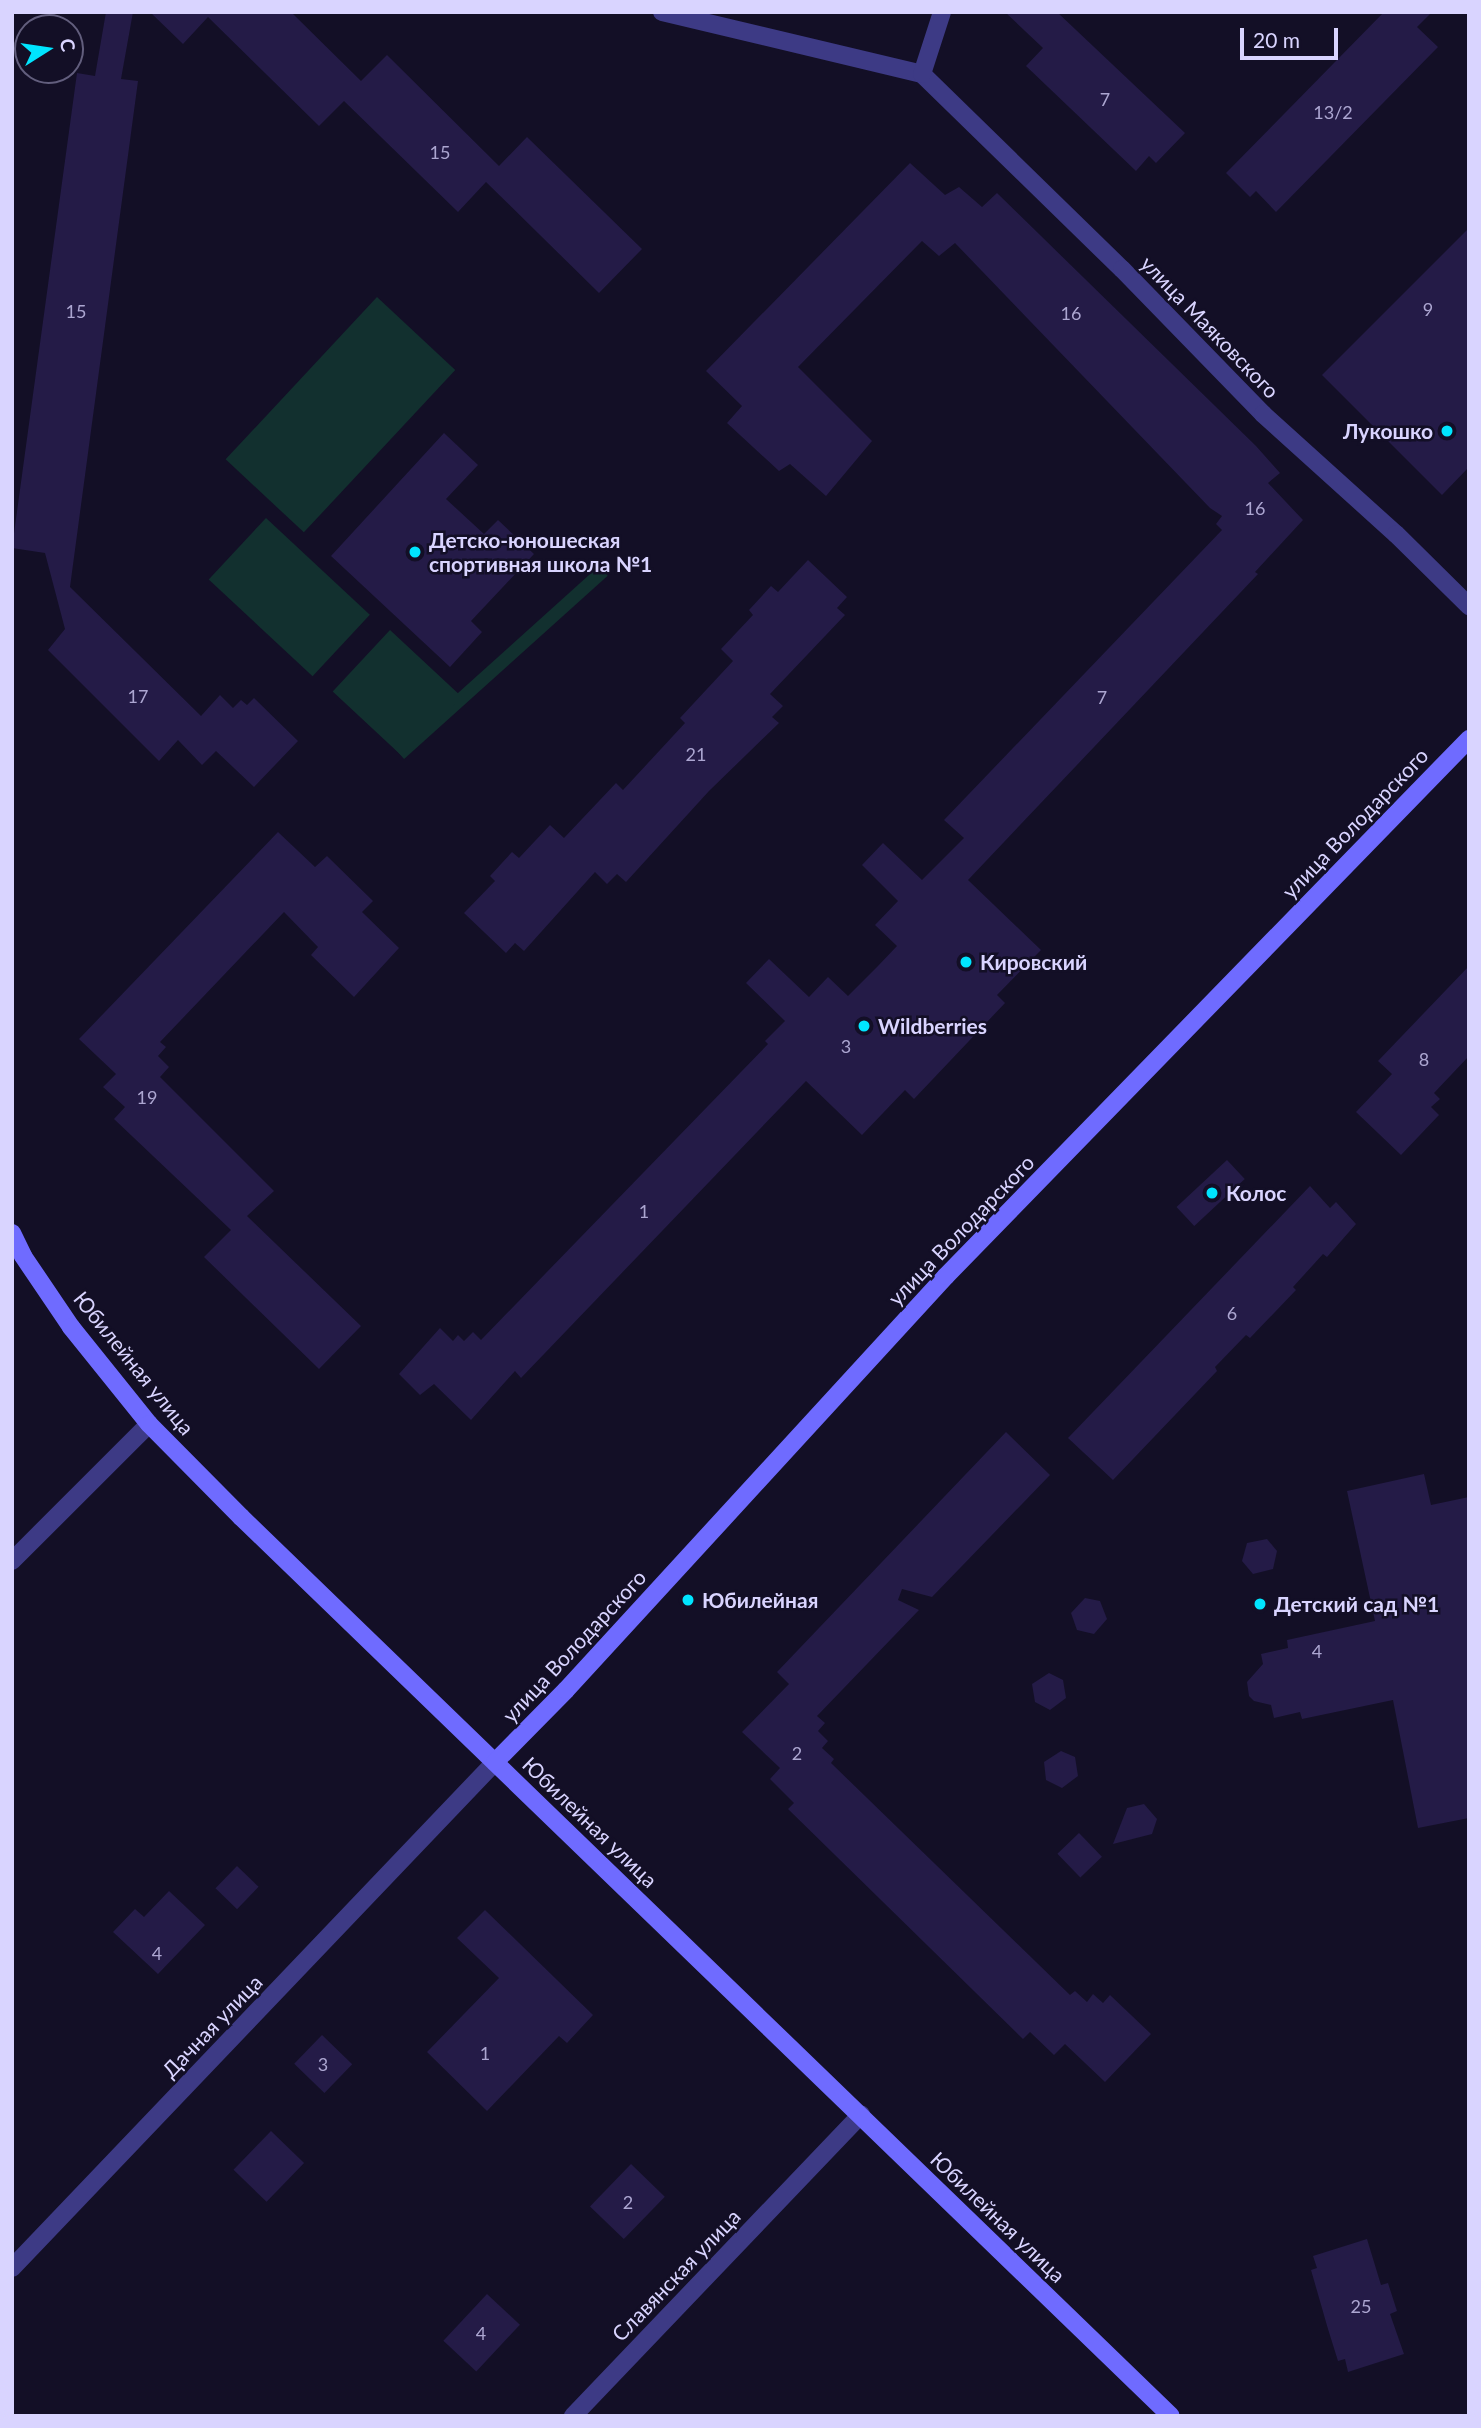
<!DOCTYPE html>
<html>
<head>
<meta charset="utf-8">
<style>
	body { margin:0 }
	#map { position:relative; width:1481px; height:2428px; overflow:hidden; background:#130f26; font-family:Lato,sans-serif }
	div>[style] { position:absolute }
	.green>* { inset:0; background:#12302f; transform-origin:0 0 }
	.building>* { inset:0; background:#241b47; transform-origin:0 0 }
	.street>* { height:18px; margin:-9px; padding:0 9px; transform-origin:9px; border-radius:9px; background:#3d3a85 }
	.secondary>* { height:18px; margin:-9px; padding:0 9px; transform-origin:9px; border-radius:9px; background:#6f6bff }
	.dots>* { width:19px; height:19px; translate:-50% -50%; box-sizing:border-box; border:4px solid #130f26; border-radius:50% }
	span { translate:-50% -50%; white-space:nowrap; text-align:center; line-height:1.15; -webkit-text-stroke:5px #130f26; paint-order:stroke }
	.number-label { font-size:18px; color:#aca6d1 }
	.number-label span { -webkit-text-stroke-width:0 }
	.street-label { font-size:21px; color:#d9d4ff }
	.poi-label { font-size:21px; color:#d9d4ff; font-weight:700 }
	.right { translate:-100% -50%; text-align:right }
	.left { translate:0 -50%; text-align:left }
	.frame { position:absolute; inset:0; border:14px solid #d9d4ff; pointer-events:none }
	.north { position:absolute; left:14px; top:14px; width:70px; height:70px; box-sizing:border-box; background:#130f26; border:2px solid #625e7d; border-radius:50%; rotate:78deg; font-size:19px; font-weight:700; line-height:28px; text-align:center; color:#d9d4ff }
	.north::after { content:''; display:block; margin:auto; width:24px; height:32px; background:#00e5ff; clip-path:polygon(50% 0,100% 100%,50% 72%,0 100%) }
	.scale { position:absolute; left:1240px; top:28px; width:98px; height:32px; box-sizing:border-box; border:4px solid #d9d4ff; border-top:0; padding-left:9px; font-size:21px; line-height:24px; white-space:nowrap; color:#d9d4ff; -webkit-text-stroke:5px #130f26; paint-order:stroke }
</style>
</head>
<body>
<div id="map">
	<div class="green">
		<div style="left:377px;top:297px;width:107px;height:222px;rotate:43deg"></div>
		<div style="left:266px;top:518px;width:142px;height:84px;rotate:43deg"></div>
		<div style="left:599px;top:566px;width:13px;height:274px;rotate:48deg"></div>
		<div style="left:390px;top:630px;width:98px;height:84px;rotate:43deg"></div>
	</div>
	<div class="building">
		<div style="clip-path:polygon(106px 12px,133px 12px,121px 79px,138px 81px,70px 587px,201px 716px,220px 695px,233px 708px,241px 700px,247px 705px,254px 698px,298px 741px,254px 787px,216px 751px,202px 765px,178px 740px,159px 761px,48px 650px,65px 629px,45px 553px,12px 548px,77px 73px,95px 76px)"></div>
		<div style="clip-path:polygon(150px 12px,291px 12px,361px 81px,387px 55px,499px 166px,527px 137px,642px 249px,599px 293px,486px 182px,458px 212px,344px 101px,319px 126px,208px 17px,183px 44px)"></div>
		<div style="clip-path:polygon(1005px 12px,1057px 12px,1185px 133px,1156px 163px,1149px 156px,1136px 171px,1026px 66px,1043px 48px)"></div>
		<div style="clip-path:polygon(1384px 12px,1432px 12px,1417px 27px,1438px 47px,1276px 212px,1256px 191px,1250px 197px,1226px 173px)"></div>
		<div style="clip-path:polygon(910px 163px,945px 195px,959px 187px,982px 207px,997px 193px,1256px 446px,1280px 473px,1268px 483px,1303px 520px,1255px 572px,1258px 574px,968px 880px,1041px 950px,997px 995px,1005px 1003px,914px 1099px,905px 1090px,862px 1135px,806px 1081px,521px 1378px,515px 1371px,471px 1420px,434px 1384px,420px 1395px,399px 1374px,440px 1328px,453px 1341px,458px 1335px,464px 1341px,473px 1332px,481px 1340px,768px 1044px,765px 1041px,785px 1021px,746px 983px,769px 959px,809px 997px,828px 977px,848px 996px,877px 967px,897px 946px,875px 925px,898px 901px,862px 865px,883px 843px,922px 880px,964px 838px,944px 820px,1222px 530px,1216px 524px,1222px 516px,1210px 508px,955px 243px,939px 256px,922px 241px,798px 367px,872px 441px,826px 496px,790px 464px,779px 471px,727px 423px,742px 406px,706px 371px)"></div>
		<div style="clip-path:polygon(1469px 228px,1469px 467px,1442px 495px,1322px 375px)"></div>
		<div style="clip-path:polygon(444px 433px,478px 465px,446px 499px,484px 534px,498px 520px,534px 554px,471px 621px,482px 632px,450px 667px,331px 556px)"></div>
		<div style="clip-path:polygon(808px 560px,847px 597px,837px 608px,845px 615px,770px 694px,783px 706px,772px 717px,779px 723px,709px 791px,626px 882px,617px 874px,607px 884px,595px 872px,524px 951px,515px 943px,506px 953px,464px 913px,495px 881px,490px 876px,512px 852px,519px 858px,550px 825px,564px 838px,616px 783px,623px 790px,685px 723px,680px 718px,733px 661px,721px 649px,753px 615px,749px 610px,771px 586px,778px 592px)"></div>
		<div style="clip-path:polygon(278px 832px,315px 867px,327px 856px,373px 901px,362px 912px,399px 948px,354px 997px,311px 955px,318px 947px,284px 912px,160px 1042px,166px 1047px,158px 1056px,169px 1067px,160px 1077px,274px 1191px,247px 1216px,361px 1326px,319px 1369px,204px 1257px,231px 1230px,114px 1119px,125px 1107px,103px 1087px,116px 1074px,79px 1039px)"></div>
		<div style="clip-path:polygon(1469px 966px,1469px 1056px,1434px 1093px,1440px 1099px,1431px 1107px,1439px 1115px,1401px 1155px,1356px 1112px,1392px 1074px,1378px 1061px)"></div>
		<div style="left:1227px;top:1160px;width:26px;height:69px;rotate:47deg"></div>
		<div style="clip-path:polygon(1310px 1186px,1330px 1208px,1336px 1202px,1356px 1224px,1327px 1257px,1323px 1254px,1293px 1287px,1296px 1290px,1250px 1338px,1246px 1335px,1215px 1367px,1217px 1371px,1113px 1480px,1068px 1438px)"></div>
		<div style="clip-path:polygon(1006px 1432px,1050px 1475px,932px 1597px,902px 1589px,898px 1600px,919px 1610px,817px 1716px,825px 1723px,818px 1731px,828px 1741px,822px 1748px,834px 1759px,831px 1763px,1070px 1995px,1075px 1991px,1087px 2002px,1093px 1994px,1103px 2003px,1110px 1995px,1151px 2034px,1105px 2082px,1065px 2044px,1054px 2055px,1030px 2032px,1023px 2039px,788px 1809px,794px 1803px,770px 1779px,780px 1768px,742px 1732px,789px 1684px,777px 1672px)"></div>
		<div style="clip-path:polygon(1424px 1474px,1431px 1505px,1469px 1497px,1469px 1818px,1418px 1828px,1393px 1700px,1302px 1719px,1300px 1712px,1274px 1718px,1271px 1705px,1254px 1701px,1249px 1696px,1247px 1682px,1263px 1664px,1261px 1654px,1288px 1648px,1287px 1640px,1375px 1621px,1347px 1491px)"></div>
		<div style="clip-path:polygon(1267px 1539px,1277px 1551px,1273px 1569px,1253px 1574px,1242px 1561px,1247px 1543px)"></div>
		<div style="clip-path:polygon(1085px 1598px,1100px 1601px,1107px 1619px,1094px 1634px,1077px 1630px,1071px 1613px)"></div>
		<div style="clip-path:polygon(1049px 1673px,1063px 1680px,1066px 1698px,1050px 1710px,1035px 1702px,1032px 1684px)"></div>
		<div style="clip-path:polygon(1061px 1751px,1075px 1757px,1078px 1776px,1062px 1788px,1046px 1780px,1044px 1762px)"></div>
		<div style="clip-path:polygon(1144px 1804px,1157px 1819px,1152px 1834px,1113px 1844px,1127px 1808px)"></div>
		<div style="left:1079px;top:1833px;width:33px;height:30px;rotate:46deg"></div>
		<div style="left:237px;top:1866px;width:30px;height:31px;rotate:44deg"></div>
		<div style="clip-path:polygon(169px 1891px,205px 1925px,158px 1974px,113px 1932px,135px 1909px,144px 1917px)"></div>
		<div style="clip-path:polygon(485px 1910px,593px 2015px,567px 2043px,559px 2036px,487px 2111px,427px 2052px,499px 1978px,457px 1938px)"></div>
		<div style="left:322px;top:2035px;width:42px;height:40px;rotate:44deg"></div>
		<div style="left:271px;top:2131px;width:46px;height:54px;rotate:44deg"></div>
		<div style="left:631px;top:2164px;width:47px;height:59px;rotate:44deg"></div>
		<div style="clip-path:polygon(1367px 2239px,1381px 2285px,1388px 2283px,1397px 2311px,1390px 2314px,1404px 2354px,1348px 2372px,1345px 2359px,1338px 2361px,1328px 2329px,1311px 2270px,1317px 2268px,1313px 2256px)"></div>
		<div style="left:487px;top:2294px;width:45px;height:64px;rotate:43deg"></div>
	</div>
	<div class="street">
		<div style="left:662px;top:12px;width:267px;rotate:13.4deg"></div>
		<div style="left:922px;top:74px;width:279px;rotate:44.3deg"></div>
		<div style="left:1122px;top:269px;width:202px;rotate:45.8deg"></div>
		<div style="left:1263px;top:414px;width:179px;rotate:42.1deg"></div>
		<div style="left:1396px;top:534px;width:103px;rotate:44.6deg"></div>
		<div style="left:922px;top:74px;width:65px;rotate:-72.1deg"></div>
		<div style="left:12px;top:1561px;width:194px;rotate:-45deg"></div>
		<div style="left:12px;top:2268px;width:700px;rotate:-46.33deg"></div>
		<div style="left:573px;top:2416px;width:417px;rotate:-46.3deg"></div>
	</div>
	<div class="secondary">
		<div style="left:12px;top:1233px;width:25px;rotate:64deg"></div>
		<div style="left:23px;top:1256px;width:86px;rotate:55.9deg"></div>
		<div style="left:71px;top:1327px;width:124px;rotate:51.2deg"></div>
		<div style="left:149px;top:1424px;width:131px;rotate:45.3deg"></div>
		<div style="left:241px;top:1517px;width:1293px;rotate:44.03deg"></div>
		<div style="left:495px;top:1762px;width:101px;rotate:-45.4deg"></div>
		<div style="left:566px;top:1690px;width:562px;rotate:-47.45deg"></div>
		<div style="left:946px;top:1276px;width:750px;rotate:-45.76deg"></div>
	</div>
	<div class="dots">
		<div style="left:1447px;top:431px;background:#00e5ff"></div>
		<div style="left:415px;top:552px;background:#00e5ff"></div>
		<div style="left:966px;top:962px;background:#00e5ff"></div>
		<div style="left:864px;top:1026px;background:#00e5ff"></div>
		<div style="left:1212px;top:1193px;background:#00e5ff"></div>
		<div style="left:688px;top:1600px;background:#00e5ff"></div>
		<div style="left:1260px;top:1604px;background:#00e5ff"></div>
	</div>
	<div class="number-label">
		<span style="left:1105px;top:99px">7</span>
		<span style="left:1333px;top:112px">13/2</span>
		<span style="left:440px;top:152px">15</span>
		<span style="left:1428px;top:309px">9</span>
		<span style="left:76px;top:311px">15</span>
		<span style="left:1071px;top:313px">16</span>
		<span style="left:1255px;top:508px">16</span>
		<span style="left:138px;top:696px">17</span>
		<span style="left:1102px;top:697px">7</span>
		<span style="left:696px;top:754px">21</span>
		<span style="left:846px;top:1046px">3</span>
		<span style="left:1424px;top:1059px">8</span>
		<span style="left:147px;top:1097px">19</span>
		<span style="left:644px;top:1211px">1</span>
		<span style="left:1232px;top:1313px">6</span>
		<span style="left:1317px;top:1651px">4</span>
		<span style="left:797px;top:1753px">2</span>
		<span style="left:157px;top:1953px">4</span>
		<span style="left:485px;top:2053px">1</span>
		<span style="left:323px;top:2064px">3</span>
		<span style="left:628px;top:2202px">2</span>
		<span style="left:1361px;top:2306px">25</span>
		<span style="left:481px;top:2333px">4</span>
	</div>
	<div class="street-label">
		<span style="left:1210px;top:327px;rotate:46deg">улица Маяковского</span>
		<span style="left:1355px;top:823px;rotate:-46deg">улица Володарского</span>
		<span style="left:961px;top:1230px;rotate:-46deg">улица Володарского</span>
		<span style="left:134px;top:1363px;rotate:51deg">Юбилейная улица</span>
		<span style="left:574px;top:1646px;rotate:-47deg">улица Володарского</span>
		<span style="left:590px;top:1822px;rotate:44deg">Юбилейная улица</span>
		<span style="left:212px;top:2026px;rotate:-46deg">Дачная улица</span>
		<span style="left:998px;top:2217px;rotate:44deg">Юбилейная улица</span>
		<span style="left:676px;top:2275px;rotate:-46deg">Славянская улица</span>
	</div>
	<div class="poi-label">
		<span class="right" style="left:1433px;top:431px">Лукошко</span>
		<span class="left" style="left:429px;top:552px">Детско-юношеская<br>спортивная школа №1</span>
		<span class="left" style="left:980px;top:962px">Кировский</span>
		<span class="left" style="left:878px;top:1026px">Wildberries</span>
		<span class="left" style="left:1226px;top:1193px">Колос</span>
		<span class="left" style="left:702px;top:1600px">Юбилейная</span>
		<span class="left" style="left:1274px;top:1604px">Детский сад №1</span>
	</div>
	<div class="frame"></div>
	<div class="north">С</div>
	<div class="scale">20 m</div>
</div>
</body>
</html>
